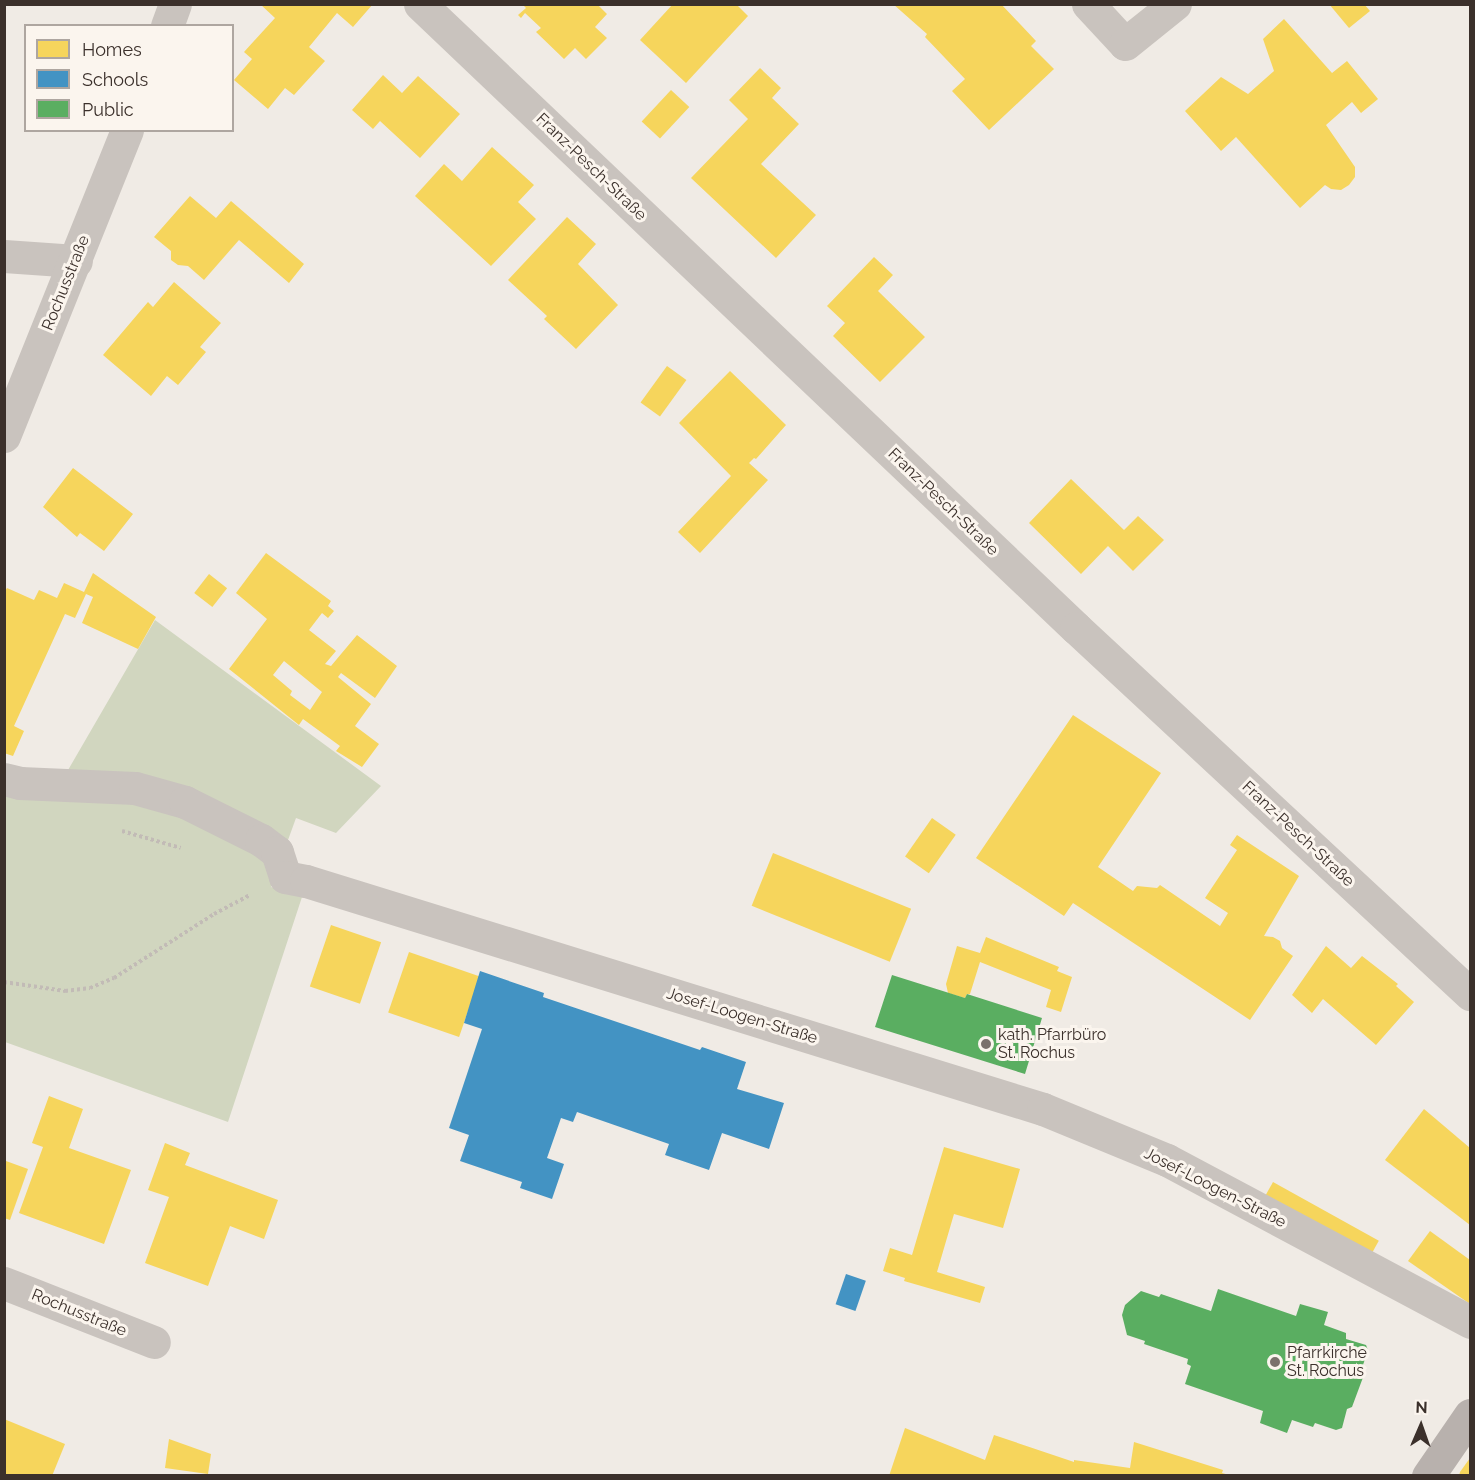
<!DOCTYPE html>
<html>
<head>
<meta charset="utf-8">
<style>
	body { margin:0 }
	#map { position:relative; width:1475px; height:1480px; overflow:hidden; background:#f0ebe5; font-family:Raleway,sans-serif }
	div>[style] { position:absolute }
	.green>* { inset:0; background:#d1d6bf }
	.homes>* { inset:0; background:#f6d55c; transform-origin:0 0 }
	.schools>* { inset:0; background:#4393c3; transform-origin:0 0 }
	.public>* { inset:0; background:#5aae61 }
	.path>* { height:4px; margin-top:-2px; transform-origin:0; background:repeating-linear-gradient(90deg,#c2bbb6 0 3px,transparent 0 6px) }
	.minor>* { height:33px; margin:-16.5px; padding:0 16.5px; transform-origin:16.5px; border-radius:16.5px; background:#c9c3be }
	.major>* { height:33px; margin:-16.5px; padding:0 16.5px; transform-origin:16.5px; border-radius:16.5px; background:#b8b1ad }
	.dots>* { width:16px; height:16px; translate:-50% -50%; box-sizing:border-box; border:3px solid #fbf5ee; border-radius:50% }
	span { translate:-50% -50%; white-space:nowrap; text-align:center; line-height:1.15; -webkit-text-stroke:6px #fbf5ee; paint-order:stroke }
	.street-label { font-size:16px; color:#3b302b }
	.poi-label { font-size:16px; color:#3b302b }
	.left { translate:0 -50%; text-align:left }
	.frame { position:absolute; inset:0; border:6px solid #3b302b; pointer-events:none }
	.legend { position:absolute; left:24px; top:24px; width:210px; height:108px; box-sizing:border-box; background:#fbf5ee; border:2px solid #aea6a0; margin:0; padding:8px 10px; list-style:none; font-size:18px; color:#3b302b }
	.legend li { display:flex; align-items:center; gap:12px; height:30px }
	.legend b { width:30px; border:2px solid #aea6a0 }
	.north { position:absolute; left:1391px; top:1396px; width:60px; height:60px; -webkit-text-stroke:4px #fbf5ee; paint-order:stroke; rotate:2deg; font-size:16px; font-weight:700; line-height:24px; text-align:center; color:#3b302b }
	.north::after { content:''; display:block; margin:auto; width:21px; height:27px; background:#3b302b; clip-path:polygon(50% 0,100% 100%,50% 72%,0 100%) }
</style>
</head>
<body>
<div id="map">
	<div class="green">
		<div style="clip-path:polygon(155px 620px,381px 786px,336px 833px,296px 818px,271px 887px,302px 897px,228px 1122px,5px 1042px,4px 770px,64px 777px)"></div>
	</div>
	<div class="homes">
		<div style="clip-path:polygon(260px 4px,373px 4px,353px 27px,337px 13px,309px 47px,325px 61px,294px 95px,285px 88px,268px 109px,234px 80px,252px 59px,244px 52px,275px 18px)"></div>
		<div style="clip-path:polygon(522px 4px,597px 4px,607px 14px,595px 27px,607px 38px,586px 59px,575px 48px,564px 59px,536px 32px,541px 28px,525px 13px,521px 18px,518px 15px,526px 8px)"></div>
		<div style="clip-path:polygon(673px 4px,736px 4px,748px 16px,686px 83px,640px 40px)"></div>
		<div style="clip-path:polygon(893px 4px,1001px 4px,1036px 41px,1031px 46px,1054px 69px,989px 130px,952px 91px,965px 79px,925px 37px,927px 34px)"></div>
		<div style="clip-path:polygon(1329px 4px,1364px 4px,1370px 11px,1349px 28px)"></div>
		<div style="clip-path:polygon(1284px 19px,1332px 73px,1347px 61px,1378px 99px,1361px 113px,1352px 102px,1326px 125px,1355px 167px,1355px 177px,1349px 185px,1341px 190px,1331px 189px,1325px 185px,1300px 208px,1236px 137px,1221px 151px,1185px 111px,1221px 77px,1248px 94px,1274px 71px,1263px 39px)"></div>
		<div style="clip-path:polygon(760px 68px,781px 88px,772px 98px,799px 124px,761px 164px,816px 215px,776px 258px,691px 178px,748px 119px,729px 100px)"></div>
		<div style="clip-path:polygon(383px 75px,402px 93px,418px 76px,460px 114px,420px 158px,380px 121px,373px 129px,352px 110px)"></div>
		<div style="left:671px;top:90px;width:25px;height:43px;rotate:43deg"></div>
		<div style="clip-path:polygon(492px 147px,534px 185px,518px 202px,536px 219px,491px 266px,415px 196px,444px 164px,462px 181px)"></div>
		<div style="clip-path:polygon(190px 196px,216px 218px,231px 201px,304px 264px,289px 283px,239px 240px,204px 280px,188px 266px,178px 265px,171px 260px,171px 251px,154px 237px)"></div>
		<div style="clip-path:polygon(567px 217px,596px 244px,578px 264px,618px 305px,576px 349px,544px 319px,547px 316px,508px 280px)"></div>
		<div style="clip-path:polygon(874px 257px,893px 275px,878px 291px,925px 337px,880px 382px,833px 336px,845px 323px,827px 306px)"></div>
		<div style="clip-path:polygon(174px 282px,221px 323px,200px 347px,206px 352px,178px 385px,167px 376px,151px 396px,103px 355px,148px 302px,153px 307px)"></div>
		<div style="left:667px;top:366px;width:24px;height:45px;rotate:36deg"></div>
		<div style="clip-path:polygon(730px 371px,786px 425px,756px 459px,754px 458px,749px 463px,768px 480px,700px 553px,678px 532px,731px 476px,679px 423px)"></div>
		<div style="clip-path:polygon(73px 468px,133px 514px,104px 551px,80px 533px,77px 537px,43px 507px)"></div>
		<div style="clip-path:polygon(1071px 479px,1124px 530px,1138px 516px,1164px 540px,1133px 571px,1108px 546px,1081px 574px,1029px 523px)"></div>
		<div style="clip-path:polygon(evenodd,266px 553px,331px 601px,328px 606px,334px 611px,328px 618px,322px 613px,309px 630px,336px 651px,325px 664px,331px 666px,357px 635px,397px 666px,375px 698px,341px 673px,338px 677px,371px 704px,355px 726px,379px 744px,362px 767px,336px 751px,340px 746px,303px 719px,299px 725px,229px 669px,267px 619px,236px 593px,266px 553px,284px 661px,322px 692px,310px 710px,290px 695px,292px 691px,273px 675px,284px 661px)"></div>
		<div style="clip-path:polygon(93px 573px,156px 617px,138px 649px,82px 623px,93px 597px,86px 594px,75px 618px,65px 614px,14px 726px,24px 731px,13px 756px,4px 753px,4px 593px,7px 588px,34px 600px,39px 590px,57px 598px,64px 583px,84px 592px)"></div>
		<div style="left:209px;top:574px;width:23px;height:24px;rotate:38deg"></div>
		<div style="clip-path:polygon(1073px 715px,1161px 773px,1098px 867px,1133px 891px,1137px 886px,1157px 888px,1160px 885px,1220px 926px,1228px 913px,1205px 898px,1237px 850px,1230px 845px,1237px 835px,1299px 876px,1264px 936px,1273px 937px,1280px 941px,1282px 948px,1293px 956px,1250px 1020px,1073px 903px,1064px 916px,976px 858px)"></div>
		<div style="left:932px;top:818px;width:29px;height:47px;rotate:35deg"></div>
		<div style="left:773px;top:853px;width:149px;height:57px;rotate:22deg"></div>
		<div style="left:331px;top:925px;width:53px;height:65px;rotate:19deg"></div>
		<div style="clip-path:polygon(986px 937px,1059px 967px,1057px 971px,1072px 977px,1061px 1012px,1046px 1007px,1051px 990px,980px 962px,970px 994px,967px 994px,965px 998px,948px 993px,946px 984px,957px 946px,980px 953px)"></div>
		<div style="clip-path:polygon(1326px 946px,1351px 968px,1362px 956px,1398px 984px,1396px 986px,1414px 1002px,1376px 1045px,1323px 999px,1312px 1013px,1292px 995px)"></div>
		<div style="left:409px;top:952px;width:75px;height:64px;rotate:19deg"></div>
		<div style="clip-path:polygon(49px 1096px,83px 1109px,69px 1148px,131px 1170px,104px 1244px,19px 1213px,43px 1147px,32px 1143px)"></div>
		<div style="clip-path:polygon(1424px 1109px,1470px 1148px,1470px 1225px,1385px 1160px)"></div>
		<div style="clip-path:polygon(165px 1143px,190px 1153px,185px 1165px,278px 1200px,264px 1239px,230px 1226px,208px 1286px,145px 1263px,169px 1197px,148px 1190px)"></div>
		<div style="clip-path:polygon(944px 1147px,1020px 1169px,1003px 1228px,954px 1214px,937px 1272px,985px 1287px,980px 1303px,904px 1281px,905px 1278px,883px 1271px,890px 1248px,912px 1255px)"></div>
		<div style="clip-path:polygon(6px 1161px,28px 1169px,10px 1220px,4px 1218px)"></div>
		<div style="left:1273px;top:1182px;width:121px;height:19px;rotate:29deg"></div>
		<div style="clip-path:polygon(1430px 1231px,1470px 1260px,1470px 1304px,1408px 1261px)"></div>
		<div style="clip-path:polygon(4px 1419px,65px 1444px,52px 1476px,4px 1476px)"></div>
		<div style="clip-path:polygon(905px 1428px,985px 1460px,994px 1435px,1074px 1462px,1074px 1460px,1130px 1468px,1134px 1442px,1223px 1470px,1222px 1473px,1229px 1475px,889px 1476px)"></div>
		<div style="clip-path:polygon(169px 1439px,211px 1454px,208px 1474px,165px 1468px)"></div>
		<div style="clip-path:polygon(1470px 1458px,1470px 1476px,1459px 1476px,1460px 1472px)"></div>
	</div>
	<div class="schools">
		<div style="clip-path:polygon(480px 971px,544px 993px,543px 997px,700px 1050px,702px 1047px,746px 1062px,737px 1089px,784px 1103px,769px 1149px,722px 1133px,709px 1170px,665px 1155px,669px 1144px,577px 1112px,573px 1122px,561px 1118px,547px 1158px,564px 1164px,552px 1199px,520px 1188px,522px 1182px,460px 1161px,469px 1135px,449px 1128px,482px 1029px,464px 1023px)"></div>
		<div style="left:846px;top:1274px;width:21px;height:32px;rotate:19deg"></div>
	</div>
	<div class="public">
		<div style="clip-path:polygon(892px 975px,965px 998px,967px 994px,1042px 1018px,1025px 1074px,875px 1027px)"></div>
		<div style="clip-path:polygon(1218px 1289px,1296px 1316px,1300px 1304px,1328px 1312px,1324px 1325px,1346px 1333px,1346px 1339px,1366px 1345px,1368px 1350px,1361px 1371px,1365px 1372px,1352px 1407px,1347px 1409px,1342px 1428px,1336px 1430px,1315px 1423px,1313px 1427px,1292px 1420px,1287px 1433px,1260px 1423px,1263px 1411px,1185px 1384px,1191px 1366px,1187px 1364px,1188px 1359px,1144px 1344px,1145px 1341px,1127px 1335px,1122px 1315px,1125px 1305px,1141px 1291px,1159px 1297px,1161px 1294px,1211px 1311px)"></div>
	</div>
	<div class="path">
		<div style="left:122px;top:831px;width:61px;rotate:16.1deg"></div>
		<div style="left:4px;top:982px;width:62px;rotate:8.4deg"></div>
		<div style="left:65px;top:991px;width:25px;rotate:-7deg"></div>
		<div style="left:90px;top:988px;width:26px;rotate:-23deg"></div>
		<div style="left:114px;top:978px;width:119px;rotate:-32.6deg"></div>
		<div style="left:214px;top:914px;width:41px;rotate:-27.8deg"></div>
	</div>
	<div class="minor">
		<div style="left:420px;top:4px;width:905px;rotate:43.57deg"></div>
		<div style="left:1076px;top:628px;width:538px;rotate:42.89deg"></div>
		<div style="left:1088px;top:4px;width:54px;rotate:47.2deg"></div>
		<div style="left:1125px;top:44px;width:64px;rotate:-38.7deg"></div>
		<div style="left:167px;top:26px;width:23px;rotate:-70deg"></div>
		<div style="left:4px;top:256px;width:72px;rotate:4deg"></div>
		<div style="left:4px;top:436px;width:330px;rotate:-68.1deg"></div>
		<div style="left:4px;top:779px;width:16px;rotate:14deg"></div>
		<div style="left:20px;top:783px;width:115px;rotate:2.5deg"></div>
		<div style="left:135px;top:788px;width:52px;rotate:15.6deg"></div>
		<div style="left:185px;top:802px;width:85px;rotate:26.6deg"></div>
		<div style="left:261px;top:840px;width:20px;rotate:37deg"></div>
		<div style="left:277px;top:852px;width:26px;rotate:72deg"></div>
		<div style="left:285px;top:877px;width:21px;rotate:11deg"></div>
		<div style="left:306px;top:881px;width:771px;rotate:17.19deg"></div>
		<div style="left:1043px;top:1109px;width:134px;rotate:22.4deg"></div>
		<div style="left:1167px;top:1160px;width:344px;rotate:28.1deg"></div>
		<div style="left:4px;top:1283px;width:161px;rotate:21.5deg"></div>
	</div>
	<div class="major">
		<div style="left:1428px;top:1476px;width:74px;rotate:-55.5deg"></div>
	</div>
	<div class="dots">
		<div style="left:986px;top:1044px;background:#7a716c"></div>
		<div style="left:1275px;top:1362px;background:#7a716c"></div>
	</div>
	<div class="street-label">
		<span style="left:591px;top:167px;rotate:44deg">Franz-Pesch-Straße</span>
		<span style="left:66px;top:283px;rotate:-68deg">Rochusstraße</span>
		<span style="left:943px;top:502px;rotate:44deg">Franz-Pesch-Straße</span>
		<span style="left:1298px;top:834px;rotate:43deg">Franz-Pesch-Straße</span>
		<span style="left:742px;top:1016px;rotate:17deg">Josef-Loogen-Straße</span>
		<span style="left:1215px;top:1188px;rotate:27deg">Josef-Loogen-Straße</span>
		<span style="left:79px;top:1313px;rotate:22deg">Rochusstraße</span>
	</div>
	<div class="poi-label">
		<span class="left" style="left:998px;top:1044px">kath. Pfarrbüro<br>St. Rochus</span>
		<span class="left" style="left:1287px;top:1362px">Pfarrkirche<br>St. Rochus</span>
	</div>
	<div class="frame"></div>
	<ul class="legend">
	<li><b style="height:16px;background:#f6d55c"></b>Homes</li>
	<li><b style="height:16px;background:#4393c3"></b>Schools</li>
	<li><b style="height:16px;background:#5aae61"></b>Public</li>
	</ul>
	<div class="north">N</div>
</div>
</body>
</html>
